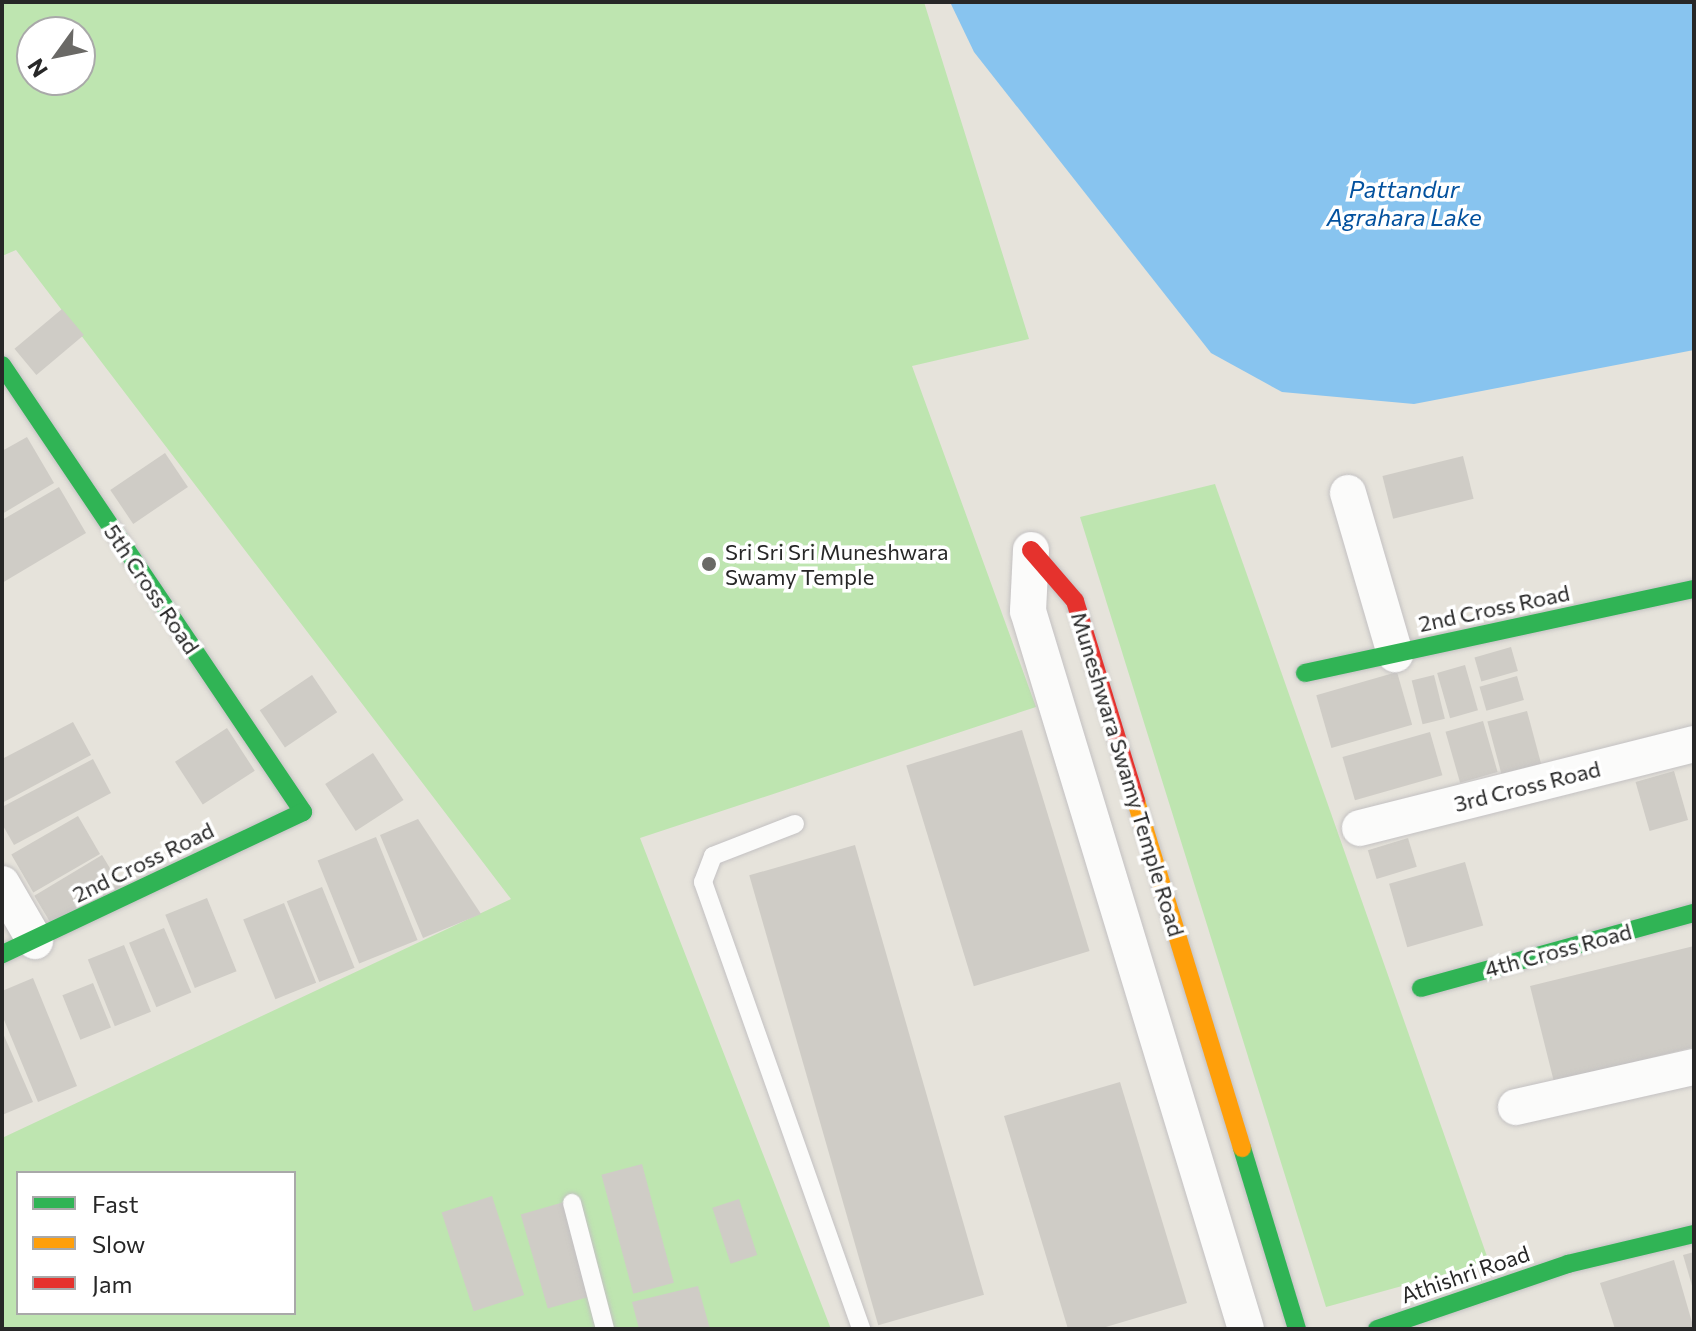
<!DOCTYPE html>
<html>
<head>
<meta charset="utf-8">
<style>
	body { margin:0 }
	#map { position:relative; width:1696px; height:1331px; overflow:hidden; background:#e6e3db; font-family:Commissioner,sans-serif }
	div>[style] { position:absolute }
	.green>* { inset:0; background:#bee5b0 }
	.water>* { inset:0; background:#88c4ef }
	.building>* { inset:0; background:#cfccc6; transform-origin:0 0 }
	.roads { filter:drop-shadow(0 0 2px #c3c1c2) drop-shadow(0 0 2px #c3c1c2) }
	.lane>* { height:18px; margin:-9px; padding:0 9px; transform-origin:9px; border-radius:9px; background:#fbfbfa }
	.street>* { height:36px; margin:-18px; padding:0 18px; transform-origin:18px; border-radius:18px; background:#fbfbfa }
	.fast>* { height:18px; margin:-9px; padding:0 9px; transform-origin:9px; border-radius:9px; background:#30b455 }
	.slow>* { height:18px; margin:-9px; padding:0 9px; transform-origin:9px; border-radius:9px; background:#ff9f0a }
	.jam>* { height:18px; margin:-9px; padding:0 9px; transform-origin:9px; border-radius:9px; background:#e5322d }
	.dots>* { width:22px; height:22px; translate:-50% -50%; box-sizing:border-box; border:4px solid #fff; border-radius:50% }
	span { translate:-50% -50%; white-space:nowrap; text-align:center; line-height:1.15; -webkit-text-stroke:7px #fff; paint-order:stroke }
	.poi-label { font-size:22px; color:#272727 }
	.left { translate:0 -50%; text-align:left }
	.street-label { font-size:22px; color:#272727 }
	.water-label { font-size:24px; color:#03519e; font-style:italic }
	.frame { position:absolute; inset:0; border:4px solid #272727; pointer-events:none }
	.legend { position:absolute; left:16px; top:1171px; width:280px; height:144px; box-sizing:border-box; background:#fff; border:2px solid #a9a9a9; margin:0; padding:10px 14px; list-style:none; font-size:24px; color:#272727 }
	.legend li { display:flex; align-items:center; gap:16px; height:40px }
	.legend b { width:40px; border:2px solid #a9a9a9 }
	.north { position:absolute; left:16px; top:16px; width:80px; height:80px; box-sizing:border-box; background:#fff; border:2px solid #a9a9a9; border-radius:50%; rotate:237deg; font-size:22px; font-weight:700; line-height:32px; text-align:center; color:#272727 }
	.north::after { content:''; display:block; margin:auto; width:28px; height:36px; background:#6a6966; clip-path:polygon(50% 0,100% 100%,50% 72%,0 100%) }
</style>
</head>
<body>
<div id="map">
	<div class="green">
		<div style="clip-path:polygon(evenodd,2px 2px,924px 2px,1029px 339px,912px 366px,1036px 707px,640px 838px,831px 1329px,2px 1329px,2px 1138px,511px 899px,16px 250px,2px 256px,2px 2px,32px 32px,80px 32px,80px 80px,32px 80px,32px 32px,2px 2px,18px 1173px,294px 1173px,294px 1313px,18px 1313px,18px 1173px)"></div>
		<div style="clip-path:polygon(1215px 484px,1489px 1262px,1326px 1307px,1080px 517px)"></div>
	</div>
	<div class="water">
		<div style="clip-path:polygon(950px 2px,1694px 2px,1694px 350px,1414px 404px,1282px 392px,1211px 353px,974px 52px)"></div>
	</div>
	<div class="building">
		<div style="left:62px;top:309px;width:34px;height:62px;rotate:50deg"></div>
		<div style="clip-path:polygon(27px 437px,54px 483px,2px 514px,2px 451px)"></div>
		<div style="left:165px;top:453px;width:41px;height:66px;rotate:56deg"></div>
		<div style="left:1463px;top:456px;width:44px;height:83px;rotate:76deg"></div>
		<div style="clip-path:polygon(59px 487px,86px 533px,2px 583px,2px 520px)"></div>
		<div style="left:1511px;top:647px;width:25px;height:38px;rotate:74deg"></div>
		<div style="left:1465px;top:665px;width:47px;height:29px;rotate:74deg"></div>
		<div style="left:1397px;top:672px;width:55px;height:84px;rotate:74deg"></div>
		<div style="left:312px;top:675px;width:45px;height:63px;rotate:56deg"></div>
		<div style="left:1434px;top:675px;width:45px;height:23px;rotate:76deg"></div>
		<div style="left:1517px;top:676px;width:25px;height:39px;rotate:74deg"></div>
		<div style="left:1527px;top:711px;width:57px;height:41px;rotate:75deg"></div>
		<div style="left:1483px;top:721px;width:53px;height:39px;rotate:74deg"></div>
		<div style="clip-path:polygon(73px 722px,91px 755px,2px 803px,2px 759px)"></div>
		<div style="left:227px;top:728px;width:51px;height:62px;rotate:57deg"></div>
		<div style="left:1022px;top:730px;width:231px;height:121px;rotate:73deg"></div>
		<div style="left:1430px;top:732px;width:45px;height:91px;rotate:74deg"></div>
		<div style="left:373px;top:753px;width:56px;height:57px;rotate:57deg"></div>
		<div style="clip-path:polygon(93px 759px,111px 793px,14px 845px,2px 824px,2px 807px)"></div>
		<div style="left:1674px;top:771px;width:51px;height:40px;rotate:74deg"></div>
		<div style="left:78px;top:816px;width:44px;height:77px;rotate:60deg"></div>
		<div style="clip-path:polygon(418px 819px,481px 914px,423px 938px,380px 835px)"></div>
		<div style="left:376px;top:837px;width:111px;height:63px;rotate:68deg"></div>
		<div style="left:1408px;top:838px;width:30px;height:42px;rotate:73deg"></div>
		<div style="left:855px;top:845px;width:468px;height:110px;rotate:74deg"></div>
		<div style="left:102px;top:855px;width:37px;height:79px;rotate:59deg"></div>
		<div style="left:1465px;top:862px;width:66px;height:79px;rotate:74deg"></div>
		<div style="left:322px;top:887px;width:87px;height:38px;rotate:68deg"></div>
		<div style="left:207px;top:898px;width:79px;height:45px;rotate:68deg"></div>
		<div style="left:284px;top:903px;width:86px;height:44px;rotate:68deg"></div>
		<div style="left:164px;top:928px;width:70px;height:38px;rotate:67deg"></div>
		<div style="left:124px;top:945px;width:72px;height:39px;rotate:68deg"></div>
		<div style="clip-path:polygon(1694px 946px,1694px 1047px,1554px 1082px,1530px 986px)"></div>
		<div style="clip-path:polygon(33px 978px,77px 1086px,38px 1102px,2px 1015px,2px 991px)"></div>
		<div style="left:93px;top:983px;width:48px;height:33px;rotate:68deg"></div>
		<div style="clip-path:polygon(2px 1031px,33px 1102px,2px 1115px)"></div>
		<div style="clip-path:polygon(1120px 1082px,1187px 1303px,1099px 1329px,1068px 1329px,1004px 1116px)"></div>
		<div style="left:642px;top:1164px;width:123px;height:42px;rotate:75deg"></div>
		<div style="left:492px;top:1196px;width:104px;height:53px;rotate:72deg"></div>
		<div style="left:739px;top:1199px;width:59px;height:28px;rotate:72deg"></div>
		<div style="left:564px;top:1202px;width:98px;height:45px;rotate:74deg"></div>
		<div style="clip-path:polygon(1694px 1252px,1694px 1289px,1693px 1289px,1683px 1255px)"></div>
		<div style="clip-path:polygon(1674px 1260px,1694px 1329px,1615px 1329px,1600px 1283px)"></div>
		<div style="clip-path:polygon(698px 1286px,710px 1329px,639px 1329px,632px 1302px)"></div>
	</div>
	<div class="roads">
		<div class="lane">
			<div style="left:795px;top:824px;width:88px;rotate:158.7deg"></div>
			<div style="left:713px;top:856px;width:28px;rotate:111deg"></div>
			<div style="left:703px;top:882px;width:474px;rotate:70.5deg"></div>
			<div style="left:572px;top:1203px;width:130px;rotate:75.3deg"></div>
		</div>
		<div class="street">
			<div style="left:1348px;top:493px;width:168px;rotate:73.7deg"></div>
			<div style="left:1031px;top:550px;width:61px;rotate:92.8deg"></div>
			<div style="left:1028px;top:611px;width:750px;rotate:73.11deg"></div>
			<div style="left:1360px;top:828px;width:344px;rotate:-14.1deg"></div>
			<div style="left:2px;top:884px;width:66px;rotate:59.9deg"></div>
			<div style="left:1516px;top:1107px;width:182px;rotate:-12.7deg"></div>
		</div>
		<div class="fast">
			<div style="left:2px;top:365px;width:539px;rotate:56.04deg"></div>
			<div style="left:303px;top:812px;width:333px;rotate:154.7deg"></div>
			<div style="left:1305px;top:673px;width:398px;rotate:-12.2deg"></div>
			<div style="left:1421px;top:988px;width:283px;rotate:-15.4deg"></div>
			<div style="left:1242px;top:1148px;width:189px;rotate:73.1deg"></div>
			<div style="left:1377px;top:1329px;width:202px;rotate:-18.8deg"></div>
			<div style="left:1568px;top:1264px;width:130px;rotate:-13.4deg"></div>
		</div>
		<div class="slow">
			<div style="left:1136px;top:801px;width:363px;rotate:73deg"></div>
		</div>
		<div class="jam">
			<div style="left:1031px;top:550px;width:67px;rotate:49.2deg"></div>
			<div style="left:1075px;top:601px;width:209px;rotate:73deg"></div>
		</div>
	</div>
	<div class="dots">
		<div style="left:709px;top:564px;background:#6a6966"></div>
	</div>
	<div class="poi-label">
		<span class="left" style="left:725px;top:564px">Sri Sri Sri Muneshwara<br>Swamy Temple</span>
	</div>
	<div class="street-label">
		<span style="left:152px;top:589px;rotate:56deg">5th Cross Road</span>
		<span style="left:1494px;top:608px;rotate:-12deg">2nd Cross Road</span>
		<span style="left:1128px;top:774px;rotate:73deg">Muneshwara Swamy Temple Road</span>
		<span style="left:1527px;top:786px;rotate:-14deg">3rd Cross Road</span>
		<span style="left:143px;top:862px;rotate:-26deg">2nd Cross Road</span>
		<span style="left:1558px;top:950px;rotate:-15deg">4th Cross Road</span>
		<span style="left:1465px;top:1274px;rotate:-19deg">Athishri Road</span>
	</div>
	<div class="water-label">
		<span style="left:1404px;top:203px">Pattandur<br>Agrahara Lake</span>
	</div>
	<div class="frame"></div>
	<ul class="legend">
	<li><b style="height:10px;background:#30b455"></b>Fast</li>
	<li><b style="height:10px;background:#ff9f0a"></b>Slow</li>
	<li><b style="height:10px;background:#e5322d"></b>Jam</li>
	</ul>
	<div class="north">N</div>
</div>
</body>
</html>
